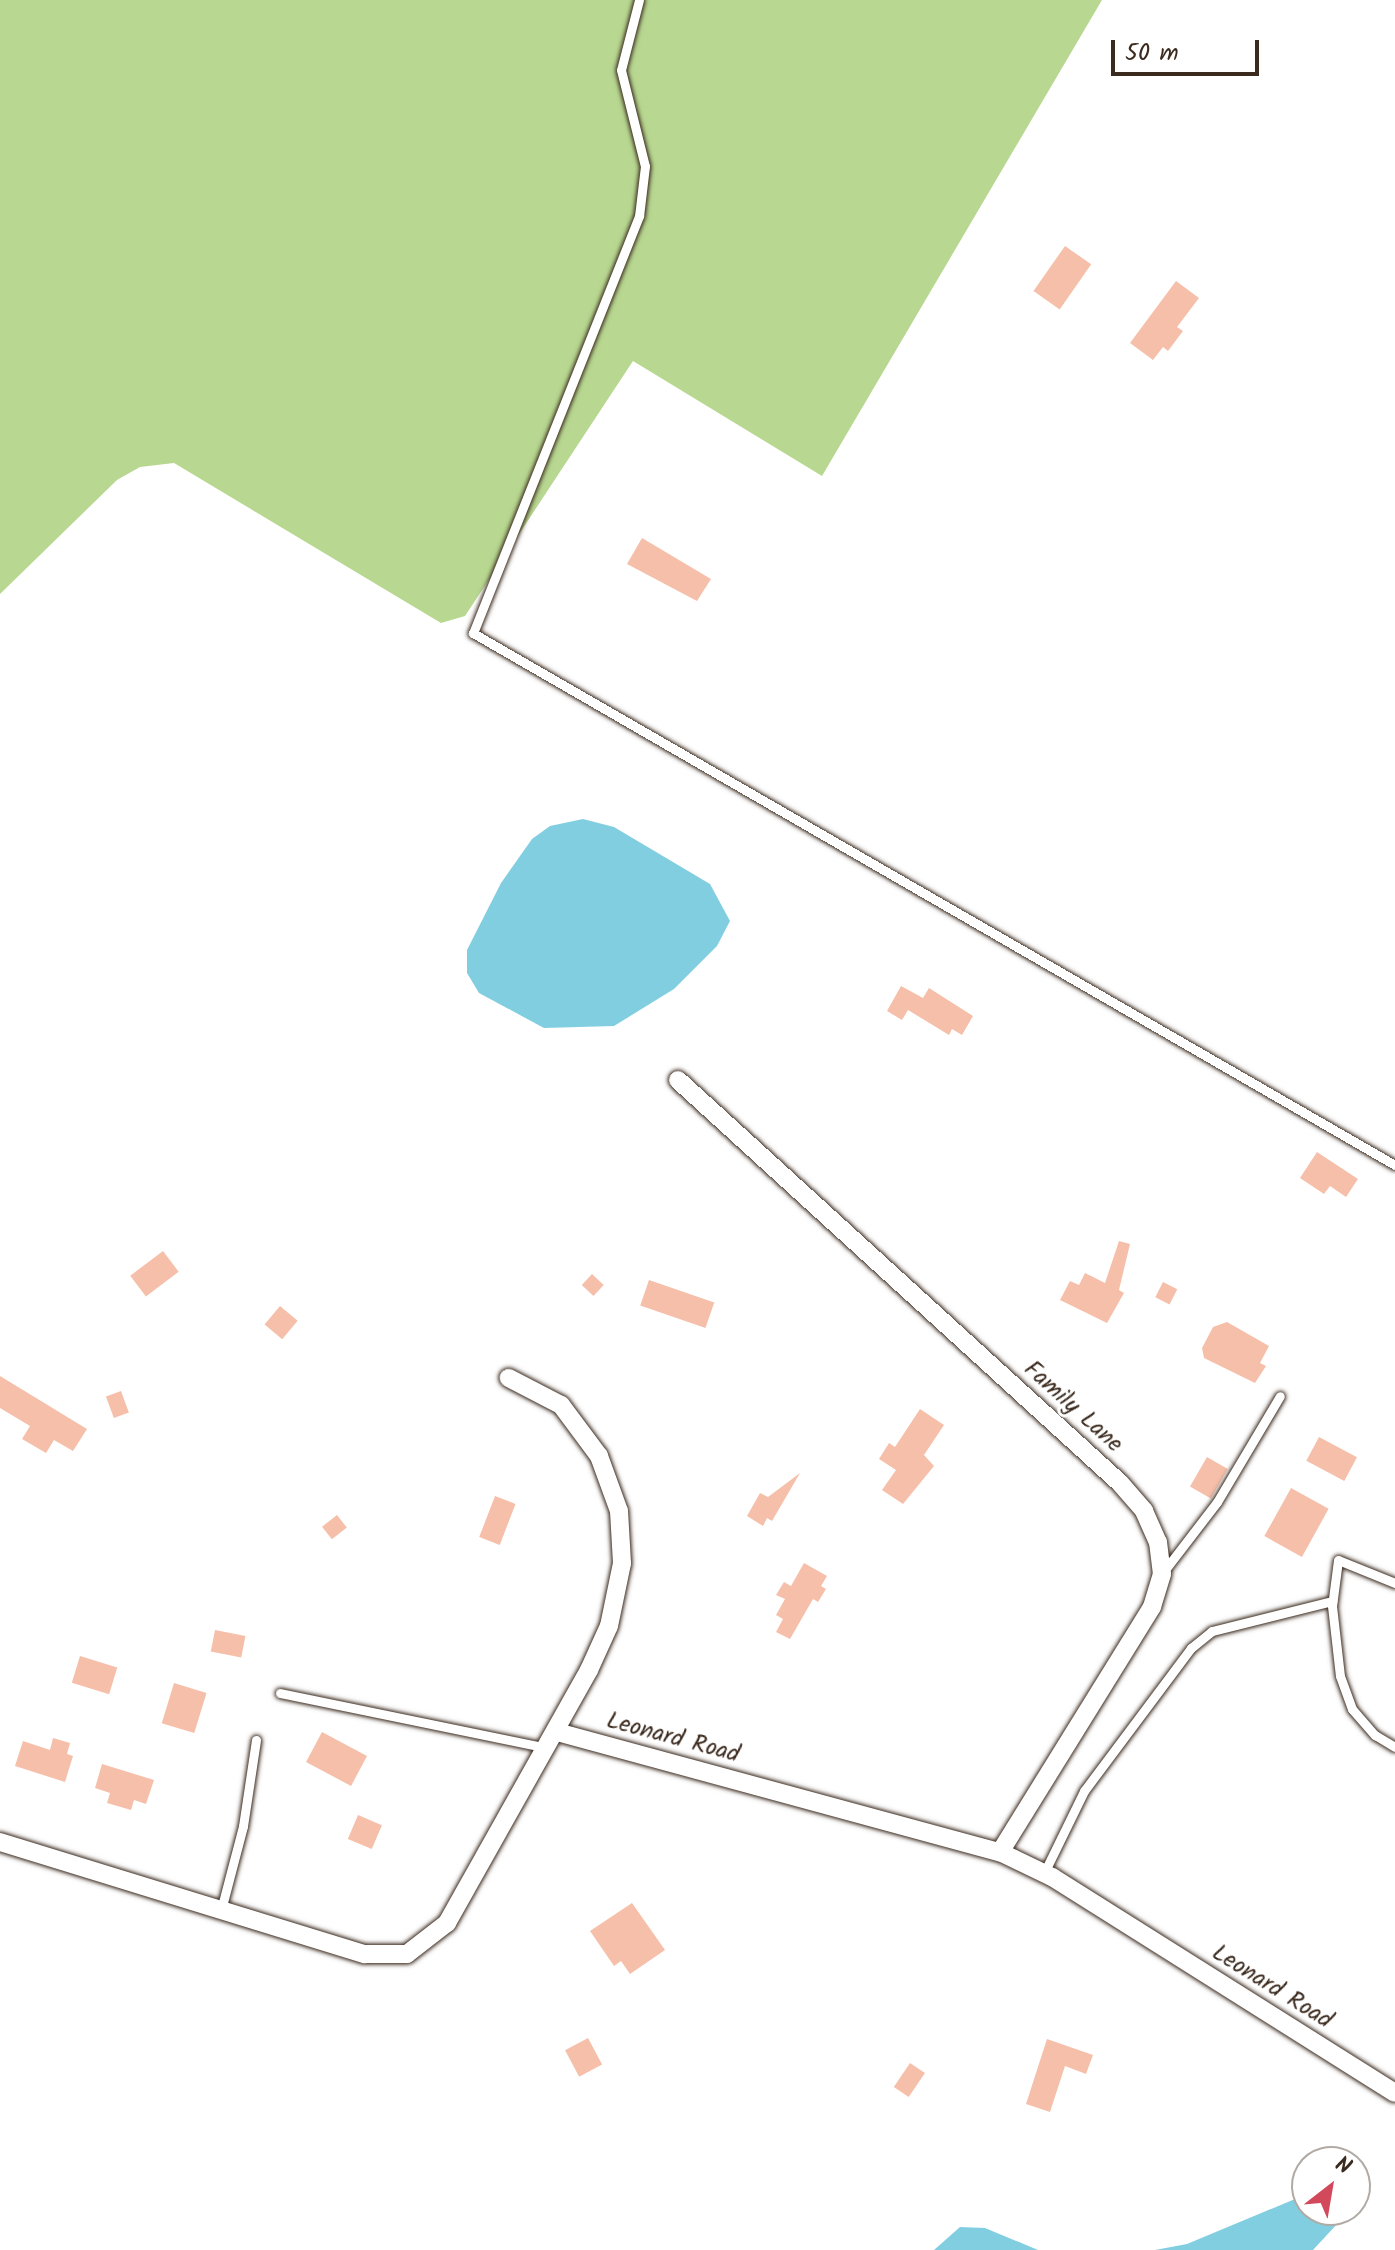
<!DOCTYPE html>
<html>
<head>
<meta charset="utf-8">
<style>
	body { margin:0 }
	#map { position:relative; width:1395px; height:2250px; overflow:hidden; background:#fff; font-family:Kalam,sans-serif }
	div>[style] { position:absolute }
	.green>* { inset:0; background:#b8d891 }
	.water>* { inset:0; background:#82cee1 }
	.building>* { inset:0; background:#f6bfaa; transform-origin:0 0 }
	.roads { filter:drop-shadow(0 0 2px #3b2a1e) drop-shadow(0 0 2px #3b2a1e) }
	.lane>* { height:9px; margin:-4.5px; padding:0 4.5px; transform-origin:4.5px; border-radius:4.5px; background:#fff }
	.street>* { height:18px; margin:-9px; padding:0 9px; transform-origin:9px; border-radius:9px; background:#fff }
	span { translate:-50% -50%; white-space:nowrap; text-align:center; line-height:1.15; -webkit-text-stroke:6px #fff; paint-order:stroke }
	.street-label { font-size:24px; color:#3b2a1e }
	.north { position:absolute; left:1291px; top:2146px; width:80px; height:80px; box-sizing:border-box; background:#fff; border:2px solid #b1aaa5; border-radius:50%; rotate:31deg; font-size:22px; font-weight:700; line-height:32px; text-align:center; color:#3b2a1e }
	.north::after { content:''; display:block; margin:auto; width:28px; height:36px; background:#d1495b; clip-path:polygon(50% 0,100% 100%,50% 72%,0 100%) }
	.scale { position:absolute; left:1111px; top:40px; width:148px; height:36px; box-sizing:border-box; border:4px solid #3b2a1e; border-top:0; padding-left:10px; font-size:24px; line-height:28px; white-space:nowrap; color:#3b2a1e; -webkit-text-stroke:6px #fff; paint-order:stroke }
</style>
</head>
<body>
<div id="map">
	<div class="green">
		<div style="clip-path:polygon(0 0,1102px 0,822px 476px,633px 361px,465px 616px,441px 623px,174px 463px,140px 467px,117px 480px,0 594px)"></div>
	</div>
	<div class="water">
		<div style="clip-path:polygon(583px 819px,614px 827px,710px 884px,730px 921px,717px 946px,674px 989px,614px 1026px,544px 1028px,479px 993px,467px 973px,467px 950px,501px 883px,532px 839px,550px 826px)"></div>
		<div style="clip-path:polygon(1307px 2194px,1307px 2210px,1350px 2210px,1313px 2250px,1155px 2250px,1187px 2244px)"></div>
		<div style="clip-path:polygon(960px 2227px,985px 2228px,1038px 2250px,934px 2250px)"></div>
	</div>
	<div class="building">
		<div style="left:1065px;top:246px;width:32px;height:55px;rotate:35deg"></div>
		<div style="clip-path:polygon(1176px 281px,1199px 298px,1177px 327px,1183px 331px,1168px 351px,1163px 347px,1153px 360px,1130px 343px)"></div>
		<div style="clip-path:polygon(642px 538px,711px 579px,697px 601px,627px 564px)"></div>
		<div style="clip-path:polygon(901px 986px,923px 998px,929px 988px,973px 1016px,962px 1035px,952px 1029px,949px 1035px,908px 1010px,902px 1020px,887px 1011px)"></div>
		<div style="clip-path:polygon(1317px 1152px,1358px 1179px,1346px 1197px,1330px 1186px,1324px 1194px,1300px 1178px)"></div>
		<div style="clip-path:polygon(1119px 1241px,1130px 1244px,1119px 1290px,1124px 1293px,1107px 1323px,1060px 1300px,1070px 1281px,1079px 1285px,1085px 1273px,1105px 1283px)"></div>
		<div style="left:163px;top:1251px;width:26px;height:41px;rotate:53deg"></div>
		<div style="left:592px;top:1274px;width:16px;height:15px;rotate:43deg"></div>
		<div style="left:649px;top:1280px;width:69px;height:27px;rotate:19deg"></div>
		<div style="left:1163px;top:1282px;width:16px;height:17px;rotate:27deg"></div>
		<div style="left:280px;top:1306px;width:23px;height:24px;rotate:40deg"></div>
		<div style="clip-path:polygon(1227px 1322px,1269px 1346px,1260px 1363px,1266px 1366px,1255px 1383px,1204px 1358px,1202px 1348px,1213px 1327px)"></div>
		<div style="clip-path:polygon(0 1376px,87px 1429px,73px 1451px,54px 1440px,46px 1453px,22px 1439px,30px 1426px,0 1408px)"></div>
		<div style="left:121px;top:1391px;width:23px;height:16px;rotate:70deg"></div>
		<div style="clip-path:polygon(920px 1409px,944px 1425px,924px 1455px,934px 1466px,903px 1504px,882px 1490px,896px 1470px,879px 1459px,889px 1443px,895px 1447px)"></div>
		<div style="left:1319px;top:1437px;width:43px;height:27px;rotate:28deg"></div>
		<div style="left:1207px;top:1457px;width:24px;height:34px;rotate:30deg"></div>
		<div style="clip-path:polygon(800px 1473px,772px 1521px,767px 1518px,763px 1526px,747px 1516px,760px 1493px,768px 1497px)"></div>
		<div style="left:1291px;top:1488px;width:43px;height:55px;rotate:29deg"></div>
		<div style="left:495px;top:1496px;width:22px;height:44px;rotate:21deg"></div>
		<div style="left:337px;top:1515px;width:16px;height:19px;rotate:52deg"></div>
		<div style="clip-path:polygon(804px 1563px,827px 1576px,821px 1586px,826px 1589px,818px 1602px,813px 1599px,790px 1639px,776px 1632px,783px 1619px,776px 1615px,785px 1599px,776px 1595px,784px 1582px,791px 1586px)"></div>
		<div style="left:215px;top:1630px;width:31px;height:22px;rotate:11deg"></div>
		<div style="left:80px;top:1656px;width:39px;height:28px;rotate:17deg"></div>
		<div style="left:174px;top:1683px;width:34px;height:42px;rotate:17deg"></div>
		<div style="left:322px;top:1732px;width:51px;height:34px;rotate:28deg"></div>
		<div style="clip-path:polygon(53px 1738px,70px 1743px,67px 1754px,73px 1756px,65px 1782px,15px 1766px,23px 1741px,50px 1750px)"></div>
		<div style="clip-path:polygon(102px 1764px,154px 1780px,146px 1804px,134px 1800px,131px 1810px,107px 1803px,110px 1793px,95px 1788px)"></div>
		<div style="left:358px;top:1815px;width:26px;height:26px;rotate:23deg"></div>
		<div style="clip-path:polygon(632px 1903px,665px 1950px,630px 1974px,621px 1961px,614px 1966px,590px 1931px)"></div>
		<div style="left:588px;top:2038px;width:30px;height:26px;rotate:62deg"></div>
		<div style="clip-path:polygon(1047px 2039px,1093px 2055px,1086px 2074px,1065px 2066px,1050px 2112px,1026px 2104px)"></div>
		<div style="left:910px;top:2063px;width:18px;height:29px;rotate:34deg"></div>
	</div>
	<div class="roads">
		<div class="lane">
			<div style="left:639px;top:0;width:72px;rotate:104.4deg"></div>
			<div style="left:621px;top:70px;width:99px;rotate:76deg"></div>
			<div style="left:645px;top:166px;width:50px;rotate:96.8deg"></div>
			<div style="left:639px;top:216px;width:449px;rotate:111.7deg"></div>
			<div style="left:473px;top:633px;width:1064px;rotate:29.99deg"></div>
			<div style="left:1164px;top:1571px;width:87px;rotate:-52.5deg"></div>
			<div style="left:1217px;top:1502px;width:123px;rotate:-59.3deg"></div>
			<div style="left:1395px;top:1583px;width:61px;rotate:-158deg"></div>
			<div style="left:1338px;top:1560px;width:46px;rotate:97.4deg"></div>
			<div style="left:1332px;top:1606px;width:70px;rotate:83.5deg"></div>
			<div style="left:1340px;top:1676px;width:35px;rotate:70deg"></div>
			<div style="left:1352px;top:1709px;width:35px;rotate:49deg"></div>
			<div style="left:1375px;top:1735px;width:23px;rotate:31deg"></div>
			<div style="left:280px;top:1693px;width:273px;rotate:11.6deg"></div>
			<div style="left:1044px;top:1873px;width:91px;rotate:-64deg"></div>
			<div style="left:1084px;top:1791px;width:179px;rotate:-53.2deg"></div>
			<div style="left:1191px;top:1648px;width:27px;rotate:-39deg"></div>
			<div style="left:1212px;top:1631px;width:124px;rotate:-14deg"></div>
			<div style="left:221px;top:1910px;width:87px;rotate:-75.3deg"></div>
			<div style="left:243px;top:1826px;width:87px;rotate:-81.4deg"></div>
		</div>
		<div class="street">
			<div style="left:678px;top:1080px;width:598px;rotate:42.36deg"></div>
			<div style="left:1120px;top:1483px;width:37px;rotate:49deg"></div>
			<div style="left:1144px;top:1511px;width:34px;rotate:66deg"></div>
			<div style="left:1158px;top:1542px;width:32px;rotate:83deg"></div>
			<div style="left:1162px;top:1574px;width:34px;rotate:107deg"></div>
			<div style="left:1152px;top:1607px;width:288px;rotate:121.8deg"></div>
			<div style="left:557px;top:1732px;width:459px;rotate:15.2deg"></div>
			<div style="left:1000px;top:1852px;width:58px;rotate:25.7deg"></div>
			<div style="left:1052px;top:1877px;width:405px;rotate:32.2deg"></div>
			<div style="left:0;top:1842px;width:382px;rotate:17.1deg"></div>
			<div style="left:365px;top:1954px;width:42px"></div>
			<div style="left:407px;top:1954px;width:51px;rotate:-37.8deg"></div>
			<div style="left:447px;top:1923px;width:290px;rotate:-60.7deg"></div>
			<div style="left:589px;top:1670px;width:48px;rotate:-65.6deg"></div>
			<div style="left:609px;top:1626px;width:64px;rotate:-78.3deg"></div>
			<div style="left:622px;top:1563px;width:52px;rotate:-93.3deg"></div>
			<div style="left:619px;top:1511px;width:59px;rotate:-110deg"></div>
			<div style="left:599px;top:1456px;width:64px;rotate:-126.7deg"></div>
			<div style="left:561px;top:1405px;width:59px;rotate:-152.6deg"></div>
		</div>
	</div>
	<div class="street-label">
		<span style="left:1073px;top:1407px;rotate:42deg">Family Lane</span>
		<span style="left:673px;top:1738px;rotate:15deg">Leonard Road</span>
		<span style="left:1272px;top:1987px;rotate:32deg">Leonard Road</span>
	</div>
	<div class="north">N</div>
	<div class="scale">50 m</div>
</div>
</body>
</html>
